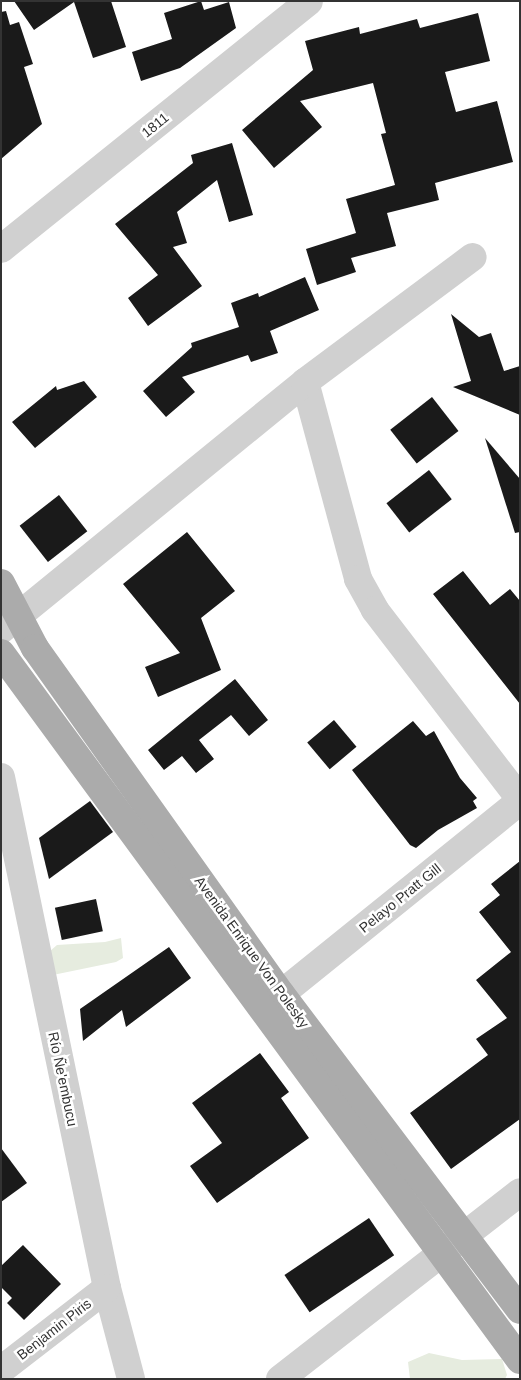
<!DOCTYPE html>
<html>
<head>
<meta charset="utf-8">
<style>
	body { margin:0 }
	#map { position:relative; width:521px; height:1380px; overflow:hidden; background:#fff; font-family:Helvetica,sans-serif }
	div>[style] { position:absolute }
	.green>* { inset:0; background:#e6ecdf }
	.building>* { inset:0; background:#1a1a1a; transform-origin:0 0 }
	.minor>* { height:28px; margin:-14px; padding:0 14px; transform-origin:14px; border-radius:14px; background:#d0d0d0 }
	.major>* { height:28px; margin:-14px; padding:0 14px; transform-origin:14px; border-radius:14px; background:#ababab }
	span { translate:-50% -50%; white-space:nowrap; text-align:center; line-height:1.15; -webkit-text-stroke:5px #fff; paint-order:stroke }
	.street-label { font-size:14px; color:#333 }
	.frame { position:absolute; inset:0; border:2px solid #333; pointer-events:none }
</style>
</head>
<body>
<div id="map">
	<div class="green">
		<div style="clip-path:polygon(121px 938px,123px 958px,116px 962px,48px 976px,42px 958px,57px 945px,105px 942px)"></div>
		<div style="clip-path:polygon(429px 1353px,462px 1360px,502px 1359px,507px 1375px,505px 1379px,410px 1379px,408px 1362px)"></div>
	</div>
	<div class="building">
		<div style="clip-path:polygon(14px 1px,111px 1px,126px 47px,93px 58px,74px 2px,34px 30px)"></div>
		<div style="clip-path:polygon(201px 1px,204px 10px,229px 2px,236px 28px,180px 68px,141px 81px,132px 52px,172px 39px,164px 13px)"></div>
		<div style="clip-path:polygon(6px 11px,10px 25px,19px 22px,33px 64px,24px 67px,42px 124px,1px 159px,1px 12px)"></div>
		<div style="clip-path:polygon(478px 13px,490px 61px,445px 72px,456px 112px,497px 101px,513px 162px,435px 183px,439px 200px,387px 213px,396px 246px,351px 258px,356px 272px,317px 285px,306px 249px,356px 233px,346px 199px,395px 185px,381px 134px,386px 133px,373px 83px,300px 101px,322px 127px,274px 168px,242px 130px,313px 70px,305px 41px,359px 27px,360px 34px,417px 19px,420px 28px)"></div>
		<div style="clip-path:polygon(232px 143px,253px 215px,229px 222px,217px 180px,177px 212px,187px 243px,173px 247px,202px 286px,148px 326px,128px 298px,158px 275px,115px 224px,193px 163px,191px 155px)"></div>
		<div style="clip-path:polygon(305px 277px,319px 310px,270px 331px,278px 353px,251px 362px,248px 355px,182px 377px,195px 392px,166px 417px,143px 391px,192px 347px,191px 343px,239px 327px,231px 303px,258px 293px,259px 297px)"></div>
		<div style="clip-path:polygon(451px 314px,479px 337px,491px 333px,504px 371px,520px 366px,520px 415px,453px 387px,471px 381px)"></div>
		<div style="clip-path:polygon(84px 381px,97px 397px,35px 448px,12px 422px,56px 386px,57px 390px)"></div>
		<div style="left:432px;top:397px;width:43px;height:53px;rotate:52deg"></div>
		<div style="clip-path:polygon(485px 438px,520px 479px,520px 532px,515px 533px)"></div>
		<div style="left:429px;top:470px;width:37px;height:54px;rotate:52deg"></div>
		<div style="left:59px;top:495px;width:46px;height:50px;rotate:52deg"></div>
		<div style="clip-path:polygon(187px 532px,235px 591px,201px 618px,221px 670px,158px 697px,145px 667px,180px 653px,123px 584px)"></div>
		<div style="clip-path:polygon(463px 571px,490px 605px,510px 589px,520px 601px,520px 704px,433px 594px)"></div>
		<div style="clip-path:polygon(235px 679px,268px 720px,249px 736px,231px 715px,199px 740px,214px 759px,196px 773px,182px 756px,164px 770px,148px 750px)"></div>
		<div style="left:334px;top:720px;width:35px;height:35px;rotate:50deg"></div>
		<div style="clip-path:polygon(413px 721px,426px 736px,434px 731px,460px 778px,477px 798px,473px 801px,477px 808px,438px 830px,416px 848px,410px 845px,352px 770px)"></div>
		<div style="clip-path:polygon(90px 801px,113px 832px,49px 879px,39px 838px)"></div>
		<div style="clip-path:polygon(520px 861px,520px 1119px,451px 1169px,410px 1113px,488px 1055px,476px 1039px,507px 1018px,476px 980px,511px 952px,479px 912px,500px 895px,491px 884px)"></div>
		<div style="left:96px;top:899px;width:33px;height:42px;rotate:78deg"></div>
		<div style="clip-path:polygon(169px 947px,191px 978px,126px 1027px,122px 1010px,83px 1041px,80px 1009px)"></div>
		<div style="clip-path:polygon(260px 1053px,289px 1092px,281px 1098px,309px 1138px,217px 1203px,190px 1166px,222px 1143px,192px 1103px)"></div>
		<div style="clip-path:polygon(1px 1148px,27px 1183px,1px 1202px)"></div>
		<div style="left:369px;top:1218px;width:45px;height:102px;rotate:56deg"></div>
		<div style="clip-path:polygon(23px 1245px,61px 1284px,24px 1320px,7px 1303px,12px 1298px,1px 1287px,1px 1266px)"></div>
	</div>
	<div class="minor">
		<div style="left:1px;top:249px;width:395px;rotate:-38.8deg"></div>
		<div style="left:305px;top:382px;width:204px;rotate:74.9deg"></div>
		<div style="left:358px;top:579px;width:35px;rotate:61deg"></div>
		<div style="left:375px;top:610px;width:238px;rotate:52.5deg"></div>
		<div style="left:1px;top:630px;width:392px;rotate:-39.2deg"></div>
		<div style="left:305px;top:382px;width:209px;rotate:-36.7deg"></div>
		<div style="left:1px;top:777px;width:522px;rotate:78.28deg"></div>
		<div style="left:107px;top:1288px;width:94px;rotate:75.2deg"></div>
		<div style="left:281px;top:994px;width:307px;rotate:-38.9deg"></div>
		<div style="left:1px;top:1370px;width:134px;rotate:-37.7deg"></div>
		<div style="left:280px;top:1379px;width:304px;rotate:-37.9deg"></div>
	</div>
	<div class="major">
		<div style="left:1px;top:583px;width:73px;rotate:62.4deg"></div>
		<div style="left:35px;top:648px;width:425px;rotate:54.6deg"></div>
		<div style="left:281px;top:994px;width:396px;rotate:52.9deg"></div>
		<div style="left:1px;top:653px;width:877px;rotate:53.72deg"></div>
	</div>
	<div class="street-label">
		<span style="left:155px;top:125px;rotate:-39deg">1811</span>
		<span style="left:400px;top:898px;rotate:-39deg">Pelayo Pratt Gill</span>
		<span style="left:252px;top:952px;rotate:54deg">Avenida Enrique Von Polesky</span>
		<span style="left:63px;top:1079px;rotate:78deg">Río Ñe'embucu</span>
		<span style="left:54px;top:1329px;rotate:-38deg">Benjamin Piris</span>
	</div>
	<div class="frame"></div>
</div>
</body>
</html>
